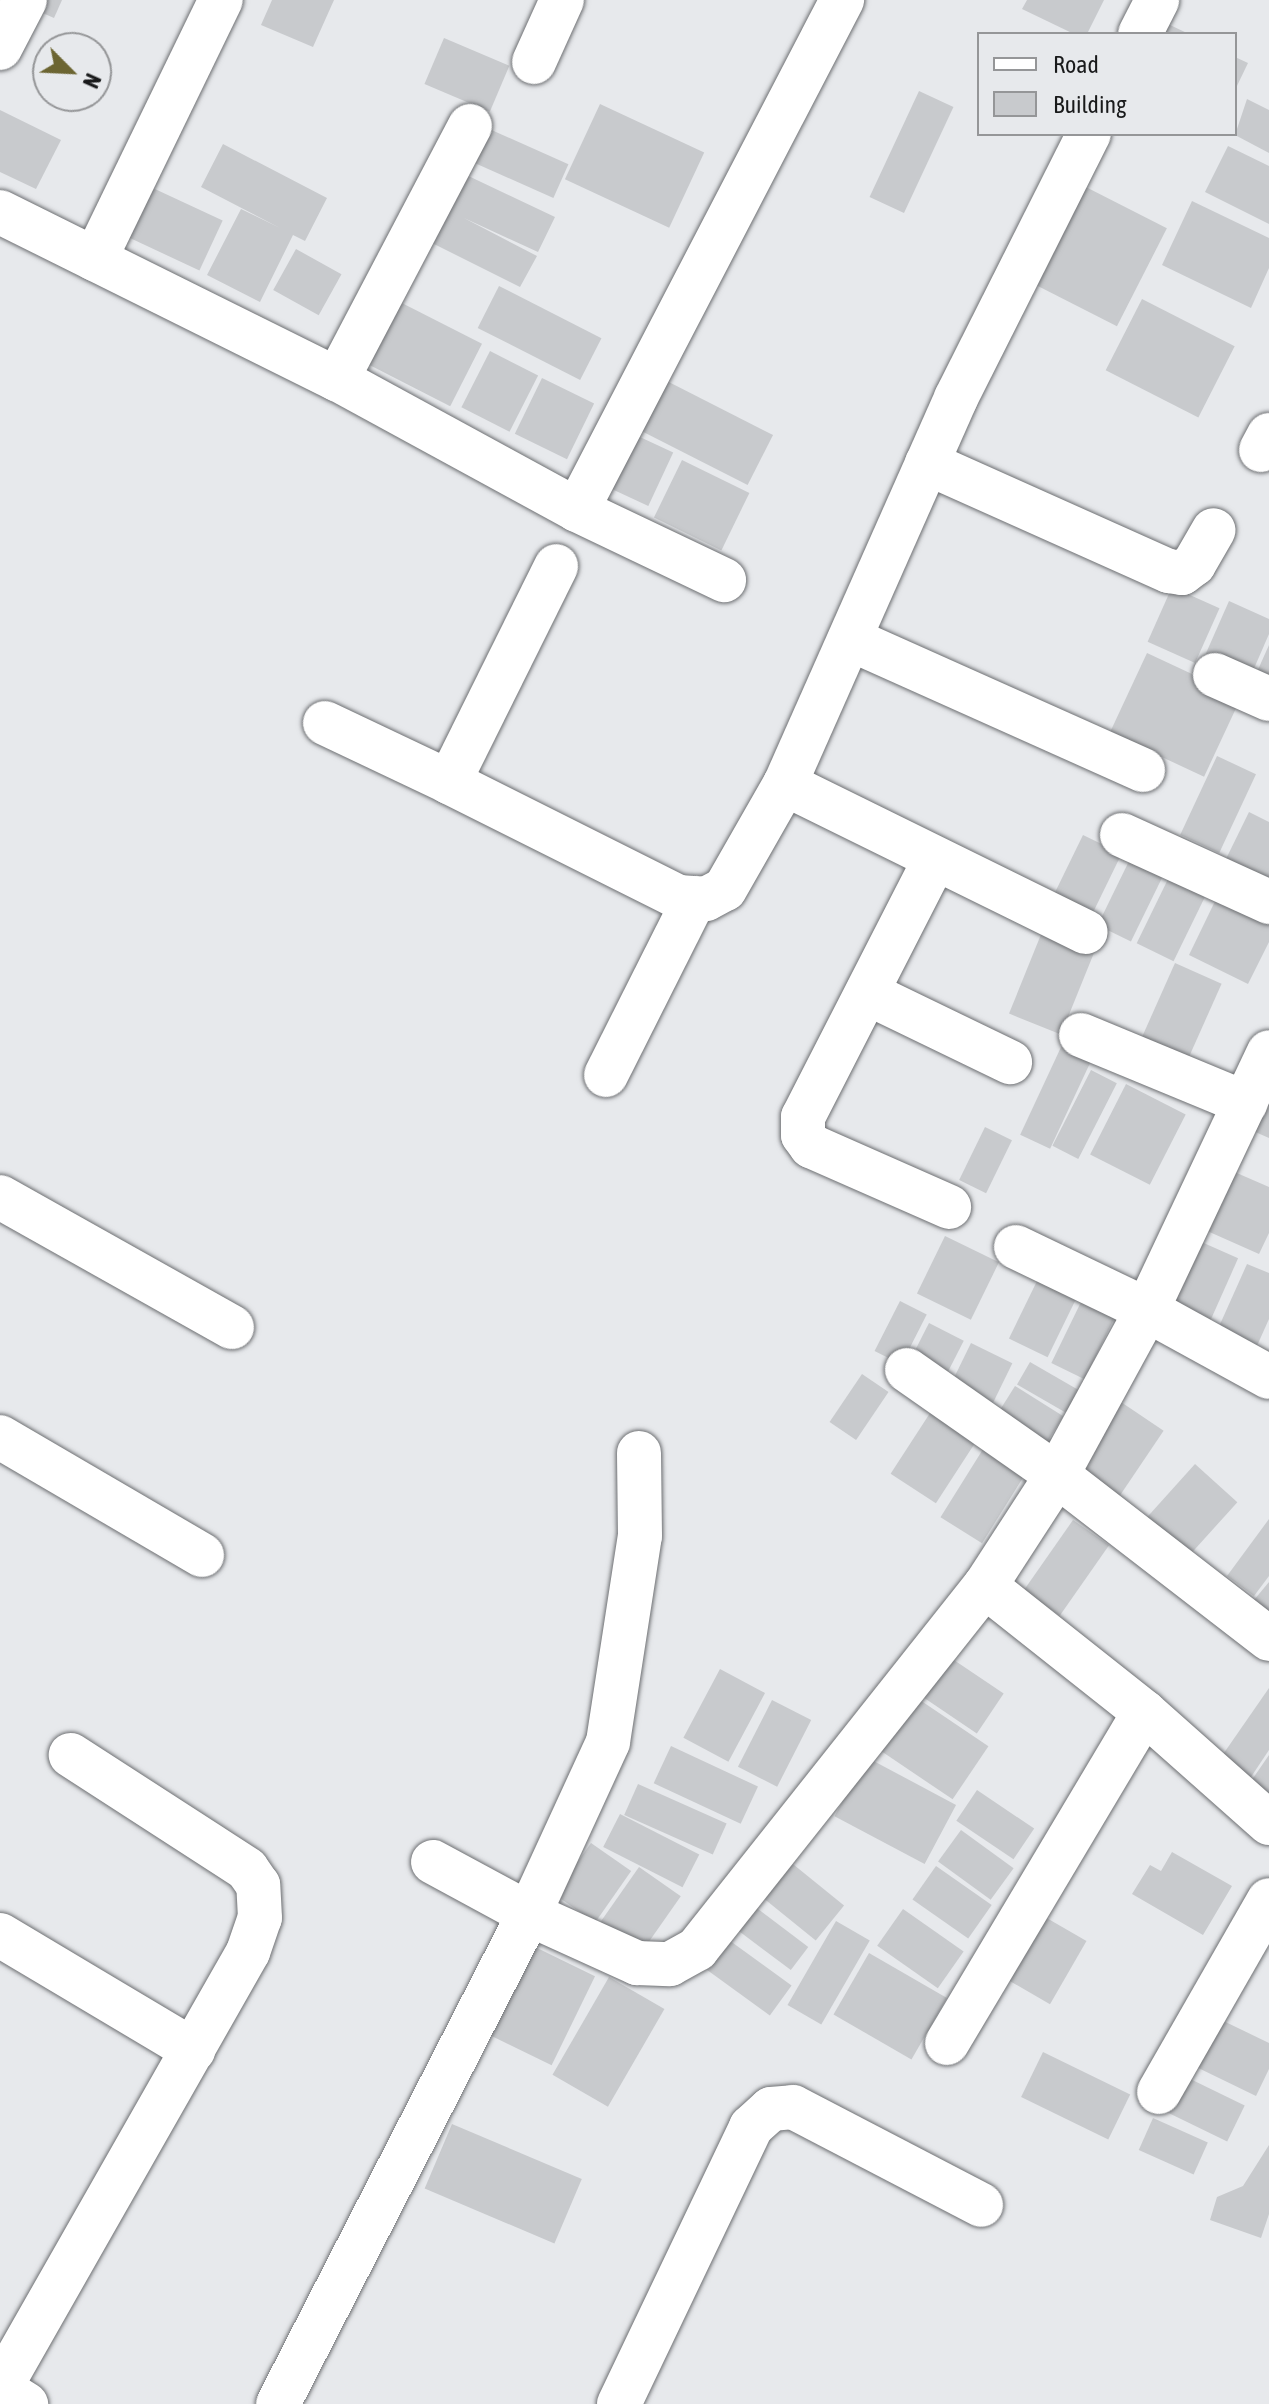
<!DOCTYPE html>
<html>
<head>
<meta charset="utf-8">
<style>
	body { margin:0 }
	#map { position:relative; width:1269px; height:2404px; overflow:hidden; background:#e7e9ec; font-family:"Asap Condensed",sans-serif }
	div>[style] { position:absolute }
	.building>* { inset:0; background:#c8cacd; transform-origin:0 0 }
	.roads { filter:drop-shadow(0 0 2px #6d6f72) drop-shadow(0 0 2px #6d6f72) }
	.street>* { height:44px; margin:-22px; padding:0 22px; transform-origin:22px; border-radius:22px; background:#fff }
	.secondary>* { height:44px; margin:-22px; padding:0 22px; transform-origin:22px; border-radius:22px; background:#fff }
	span { translate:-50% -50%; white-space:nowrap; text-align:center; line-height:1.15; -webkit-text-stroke:7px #e7e9ec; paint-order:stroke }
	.legend { position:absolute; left:977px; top:32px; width:260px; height:104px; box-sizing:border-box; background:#e7e9ec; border:2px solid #959698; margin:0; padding:10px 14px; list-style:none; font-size:24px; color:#191a1b }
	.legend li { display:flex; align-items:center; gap:16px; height:40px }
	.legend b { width:40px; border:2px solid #959698 }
	.north { position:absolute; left:32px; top:32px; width:80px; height:80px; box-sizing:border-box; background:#e7e9ec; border:2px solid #959698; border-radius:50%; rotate:114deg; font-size:22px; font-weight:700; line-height:32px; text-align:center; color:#191a1b }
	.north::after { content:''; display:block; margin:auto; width:28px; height:36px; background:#6c6532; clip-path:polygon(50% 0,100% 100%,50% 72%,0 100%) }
</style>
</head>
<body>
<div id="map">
	<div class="building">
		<div style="clip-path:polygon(32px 0,62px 0,54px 18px,29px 7px)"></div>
		<div style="clip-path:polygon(272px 0,334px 0,313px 47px,261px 25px)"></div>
		<div style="clip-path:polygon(1027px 0,1104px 0,1087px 34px,1074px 34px,1022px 9px)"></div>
		<div style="clip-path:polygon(1151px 16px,1189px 34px,1142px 34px)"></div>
		<div style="left:444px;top:38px;width:71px;height:50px;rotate:23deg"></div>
		<div style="clip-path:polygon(1235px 57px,1248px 63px,1235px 90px)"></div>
		<div style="left:919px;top:91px;width:38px;height:117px;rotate:25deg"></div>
		<div style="clip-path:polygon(1247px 99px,1269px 110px,1269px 153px,1235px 135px)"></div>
		<div style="left:600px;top:104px;width:115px;height:83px;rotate:25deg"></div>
		<div style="clip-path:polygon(0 110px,61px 140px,36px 189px,0 172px)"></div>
		<div style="left:478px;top:124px;width:99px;height:37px;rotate:24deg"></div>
		<div style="clip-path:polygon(223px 144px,327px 198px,305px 241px,293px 235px,260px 302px,207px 275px,241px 209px,280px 228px,201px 187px)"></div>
		<div style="clip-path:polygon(1228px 146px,1269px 166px,1269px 224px,1205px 192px)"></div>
		<div style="clip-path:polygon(460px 172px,555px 217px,538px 252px,464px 218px,537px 256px,520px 287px,426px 240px)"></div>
		<div style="left:1076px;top:182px;width:102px;height:110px;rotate:27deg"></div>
		<div style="left:142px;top:183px;width:89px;height:55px;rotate:25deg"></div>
		<div style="clip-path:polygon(1192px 201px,1269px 238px,1269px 268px,1251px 308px,1162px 265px)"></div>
		<div style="left:296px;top:249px;width:52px;height:47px;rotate:29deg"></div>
		<div style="left:499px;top:286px;width:115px;height:47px;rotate:27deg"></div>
		<div style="left:392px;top:298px;width:101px;height:70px;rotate:27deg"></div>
		<div style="left:1142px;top:299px;width:104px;height:80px;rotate:27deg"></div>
		<div style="left:490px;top:351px;width:54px;height:63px;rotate:27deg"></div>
		<div style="left:659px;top:377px;width:128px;height:56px;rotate:27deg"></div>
		<div style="left:542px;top:378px;width:58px;height:62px;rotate:26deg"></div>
		<div style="left:627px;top:431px;width:51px;height:59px;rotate:25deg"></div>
		<div style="left:682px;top:460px;width:75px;height:64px;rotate:26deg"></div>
		<div style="left:1172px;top:587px;width:52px;height:60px;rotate:24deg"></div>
		<div style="clip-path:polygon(1229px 601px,1269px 619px,1269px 634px,1249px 680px,1203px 660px)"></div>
		<div style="clip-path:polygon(1269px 645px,1269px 691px,1252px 683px)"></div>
		<div style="left:1147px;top:653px;width:104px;height:88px;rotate:25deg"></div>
		<div style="left:1217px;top:756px;width:43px;height:87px;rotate:25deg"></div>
		<div style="clip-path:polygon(1249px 812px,1269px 822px,1269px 885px,1224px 863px)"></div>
		<div style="left:1083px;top:835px;width:43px;height:74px;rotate:26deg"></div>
		<div style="left:1131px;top:857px;width:37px;height:76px;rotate:26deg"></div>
		<div style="left:1170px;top:875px;width:41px;height:76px;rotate:26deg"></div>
		<div style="clip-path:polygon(1219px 893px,1269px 917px,1269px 942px,1248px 984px,1189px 955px)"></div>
		<div style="left:1042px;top:932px;width:56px;height:88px;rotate:22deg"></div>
		<div style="left:1175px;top:963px;width:51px;height:94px;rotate:24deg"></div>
		<div style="left:1062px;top:1045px;width:33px;height:99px;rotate:25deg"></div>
		<div style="left:1091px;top:1070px;width:29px;height:85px;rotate:27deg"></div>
		<div style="left:1126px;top:1084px;width:67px;height:79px;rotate:27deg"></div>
		<div style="clip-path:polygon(1269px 1084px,1269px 1138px,1244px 1127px)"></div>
		<div style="left:985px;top:1127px;width:30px;height:59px;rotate:26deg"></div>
		<div style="clip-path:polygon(1223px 1167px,1269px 1187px,1269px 1233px,1259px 1254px,1196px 1226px)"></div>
		<div style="left:945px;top:1236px;width:60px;height:64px;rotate:26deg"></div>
		<div style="left:1197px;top:1240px;width:45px;height:70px;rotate:24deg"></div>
		<div style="clip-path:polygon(1247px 1264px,1269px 1273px,1269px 1319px,1256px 1348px,1217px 1331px)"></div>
		<div style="left:1037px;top:1281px;width:43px;height:64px;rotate:26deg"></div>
		<div style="left:1082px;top:1300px;width:37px;height:70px;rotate:26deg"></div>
		<div style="left:900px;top:1301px;width:30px;height:56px;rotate:27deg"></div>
		<div style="left:929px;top:1323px;width:39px;height:51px;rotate:27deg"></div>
		<div style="left:971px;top:1343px;width:46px;height:51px;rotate:26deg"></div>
		<div style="left:1030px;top:1362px;width:58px;height:26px;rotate:30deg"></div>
		<div style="left:862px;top:1374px;width:32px;height:58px;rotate:34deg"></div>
		<div style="left:1015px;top:1386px;width:57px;height:34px;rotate:32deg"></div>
		<div style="left:1118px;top:1400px;width:55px;height:88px;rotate:34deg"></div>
		<div style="left:932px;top:1410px;width:54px;height:76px;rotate:33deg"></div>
		<div style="left:985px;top:1446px;width:49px;height:84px;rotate:32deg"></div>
		<div style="left:1195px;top:1464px;width:57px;height:76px;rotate:42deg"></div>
		<div style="clip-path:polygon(1269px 1519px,1269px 1576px,1254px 1596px,1227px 1576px)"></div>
		<div style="left:1073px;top:1520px;width:44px;height:86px;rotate:35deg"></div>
		<div style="clip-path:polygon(1269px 1582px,1269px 1622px,1249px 1606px)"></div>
		<div style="left:939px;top:1650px;width:78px;height:48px;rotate:34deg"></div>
		<div style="left:720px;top:1669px;width:51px;height:78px;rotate:28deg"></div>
		<div style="clip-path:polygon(1269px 1688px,1269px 1750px,1247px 1783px,1217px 1763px)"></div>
		<div style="left:908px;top:1692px;width:97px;height:64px;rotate:34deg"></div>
		<div style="left:772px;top:1700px;width:44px;height:75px;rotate:27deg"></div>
		<div style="left:671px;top:1746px;width:96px;height:41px;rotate:25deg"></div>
		<div style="clip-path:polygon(1269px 1755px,1269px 1802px,1247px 1787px)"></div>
		<div style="left:866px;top:1757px;width:102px;height:67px;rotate:28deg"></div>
		<div style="left:638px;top:1784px;width:97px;height:34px;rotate:24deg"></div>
		<div style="left:977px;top:1790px;width:69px;height:37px;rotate:34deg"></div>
		<div style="left:620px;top:1814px;width:89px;height:37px;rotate:27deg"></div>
		<div style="left:961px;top:1830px;width:65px;height:39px;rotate:36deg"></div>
		<div style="left:591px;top:1843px;width:49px;height:63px;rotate:35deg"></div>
		<div style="left:778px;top:1852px;width:85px;height:45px;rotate:39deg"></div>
		<div style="clip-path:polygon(1172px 1852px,1232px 1886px,1203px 1935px,1132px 1894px,1150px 1865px,1161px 1871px)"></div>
		<div style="left:936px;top:1866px;width:68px;height:41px;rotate:35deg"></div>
		<div style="left:639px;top:1867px;width:51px;height:69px;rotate:35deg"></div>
		<div style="left:742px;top:1897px;width:83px;height:29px;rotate:37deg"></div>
		<div style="left:903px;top:1909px;width:74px;height:45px;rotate:35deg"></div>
		<div style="left:1038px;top:1913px;width:56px;height:73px;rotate:30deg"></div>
		<div style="left:836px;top:1921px;width:39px;height:97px;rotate:30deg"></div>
		<div style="left:722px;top:1935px;width:86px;height:37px;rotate:36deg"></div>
		<div style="left:533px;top:1946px;width:69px;height:99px;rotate:26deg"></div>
		<div style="left:869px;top:1953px;width:90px;height:71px;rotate:30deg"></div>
		<div style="left:609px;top:1977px;width:64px;height:113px;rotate:30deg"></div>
		<div style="clip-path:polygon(1209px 2014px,1269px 2043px,1269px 2069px,1256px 2096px,1186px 2062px)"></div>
		<div style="left:1043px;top:2052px;width:97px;height:50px;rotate:26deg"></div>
		<div style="left:1180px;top:2074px;width:72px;height:40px;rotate:26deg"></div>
		<div style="left:1153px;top:2118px;width:60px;height:35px;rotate:24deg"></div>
		<div style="left:452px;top:2124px;width:141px;height:70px;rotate:23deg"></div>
		<div style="clip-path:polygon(1269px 2145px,1269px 2214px,1261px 2238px,1210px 2220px,1217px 2197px,1243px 2186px)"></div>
	</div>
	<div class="roads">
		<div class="street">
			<div style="left:1140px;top:34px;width:38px;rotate:-63deg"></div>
			<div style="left:0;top:48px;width:54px;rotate:-62.5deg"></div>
			<div style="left:534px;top:62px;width:68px;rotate:-65.7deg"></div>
			<div style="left:470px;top:126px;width:286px;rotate:117.7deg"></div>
			<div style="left:337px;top:379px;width:273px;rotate:28.6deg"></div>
			<div style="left:577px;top:510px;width:163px;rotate:25.5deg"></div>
			<div style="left:0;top:212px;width:376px;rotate:26.4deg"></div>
			<div style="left:95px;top:259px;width:288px;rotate:-64.1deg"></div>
			<div style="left:1261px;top:450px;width:17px;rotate:-62deg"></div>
			<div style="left:927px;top:463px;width:265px;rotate:24.1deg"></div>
			<div style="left:1169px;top:571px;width:13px;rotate:9deg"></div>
			<div style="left:1182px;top:573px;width:15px;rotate:-37deg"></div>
			<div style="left:1194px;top:564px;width:39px;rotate:-60deg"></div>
			<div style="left:577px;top:510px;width:575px;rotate:-62.54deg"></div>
			<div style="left:850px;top:639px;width:321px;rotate:24.1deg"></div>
			<div style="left:1215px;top:675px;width:59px;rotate:24deg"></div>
			<div style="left:325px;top:723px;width:137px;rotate:25.4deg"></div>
			<div style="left:449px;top:782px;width:241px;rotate:-63.6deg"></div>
			<div style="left:449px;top:782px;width:257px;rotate:26.6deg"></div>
			<div style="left:679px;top:897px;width:27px;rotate:4deg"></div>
			<div style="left:706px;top:899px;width:21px;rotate:-28deg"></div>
			<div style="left:725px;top:889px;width:121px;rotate:-60.3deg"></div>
			<div style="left:785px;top:784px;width:422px;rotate:-66.1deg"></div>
			<div style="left:956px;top:398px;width:296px;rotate:-63.3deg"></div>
			<div style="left:785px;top:784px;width:335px;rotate:26.2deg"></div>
			<div style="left:1122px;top:835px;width:162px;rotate:24.5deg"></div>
			<div style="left:935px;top:859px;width:290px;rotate:117.1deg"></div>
			<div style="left:803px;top:1117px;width:18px;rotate:90deg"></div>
			<div style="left:803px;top:1135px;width:14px;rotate:54deg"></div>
			<div style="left:811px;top:1146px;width:151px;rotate:23.8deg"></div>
			<div style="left:867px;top:993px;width:159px;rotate:25.8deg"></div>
			<div style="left:1081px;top:1035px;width:178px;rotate:22.5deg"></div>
			<div style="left:606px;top:1075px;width:198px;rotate:-63.3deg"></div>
			<div style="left:0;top:1197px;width:266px;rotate:29.3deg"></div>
			<div style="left:1016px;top:1247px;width:145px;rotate:25.7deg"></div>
			<div style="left:1147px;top:1310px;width:139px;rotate:28.8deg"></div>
			<div style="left:907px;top:1370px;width:183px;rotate:35deg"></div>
			<div style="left:1057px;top:1475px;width:268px;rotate:37.7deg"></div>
			<div style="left:0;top:1437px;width:234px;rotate:30.3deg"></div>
			<div style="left:985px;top:1586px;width:203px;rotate:38.4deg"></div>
			<div style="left:1144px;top:1712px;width:167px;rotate:41.6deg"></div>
			<div style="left:433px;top:1862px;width:109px;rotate:28.4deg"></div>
			<div style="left:529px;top:1914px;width:119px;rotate:24.4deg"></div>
			<div style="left:637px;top:1963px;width:33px;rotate:2deg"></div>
			<div style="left:670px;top:1964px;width:31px;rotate:-29deg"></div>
			<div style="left:697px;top:1949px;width:463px;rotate:-51.6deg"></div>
			<div style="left:985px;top:1586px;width:132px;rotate:-57deg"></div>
			<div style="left:1057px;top:1475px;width:188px;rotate:-61.4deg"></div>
			<div style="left:1147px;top:1310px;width:285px;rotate:-64.7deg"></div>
			<div style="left:0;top:1935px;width:225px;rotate:30.8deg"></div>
			<div style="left:947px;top:2043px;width:385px;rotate:-59.2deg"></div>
			<div style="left:1159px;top:2092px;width:221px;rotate:-60.2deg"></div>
			<div style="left:0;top:2388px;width:502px;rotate:-60.37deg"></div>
			<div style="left:248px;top:1952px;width:36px;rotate:-71deg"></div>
			<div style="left:260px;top:1918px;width:33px;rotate:-93deg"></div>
			<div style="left:258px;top:1885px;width:19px;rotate:-125deg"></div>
			<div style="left:247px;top:1869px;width:210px;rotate:-147.1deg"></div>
			<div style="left:278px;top:2404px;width:551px;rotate:-62.88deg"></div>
			<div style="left:529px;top:1914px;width:189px;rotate:-65.3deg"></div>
			<div style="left:608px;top:1742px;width:208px;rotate:-81.2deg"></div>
			<div style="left:640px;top:1536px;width:83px;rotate:-90.7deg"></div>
			<div style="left:619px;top:2404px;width:307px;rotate:-64.5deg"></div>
			<div style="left:751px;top:2127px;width:27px;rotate:-42deg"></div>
			<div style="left:771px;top:2109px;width:22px;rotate:-5deg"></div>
			<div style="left:793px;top:2107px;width:212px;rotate:27.5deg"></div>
		</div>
		<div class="secondary">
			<div style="left:0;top:2388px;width:31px;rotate:32deg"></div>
		</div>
	</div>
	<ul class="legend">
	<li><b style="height:10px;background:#fff"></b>Road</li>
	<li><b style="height:22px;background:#c8cacd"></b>Building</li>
	</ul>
	<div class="north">N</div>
</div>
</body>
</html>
